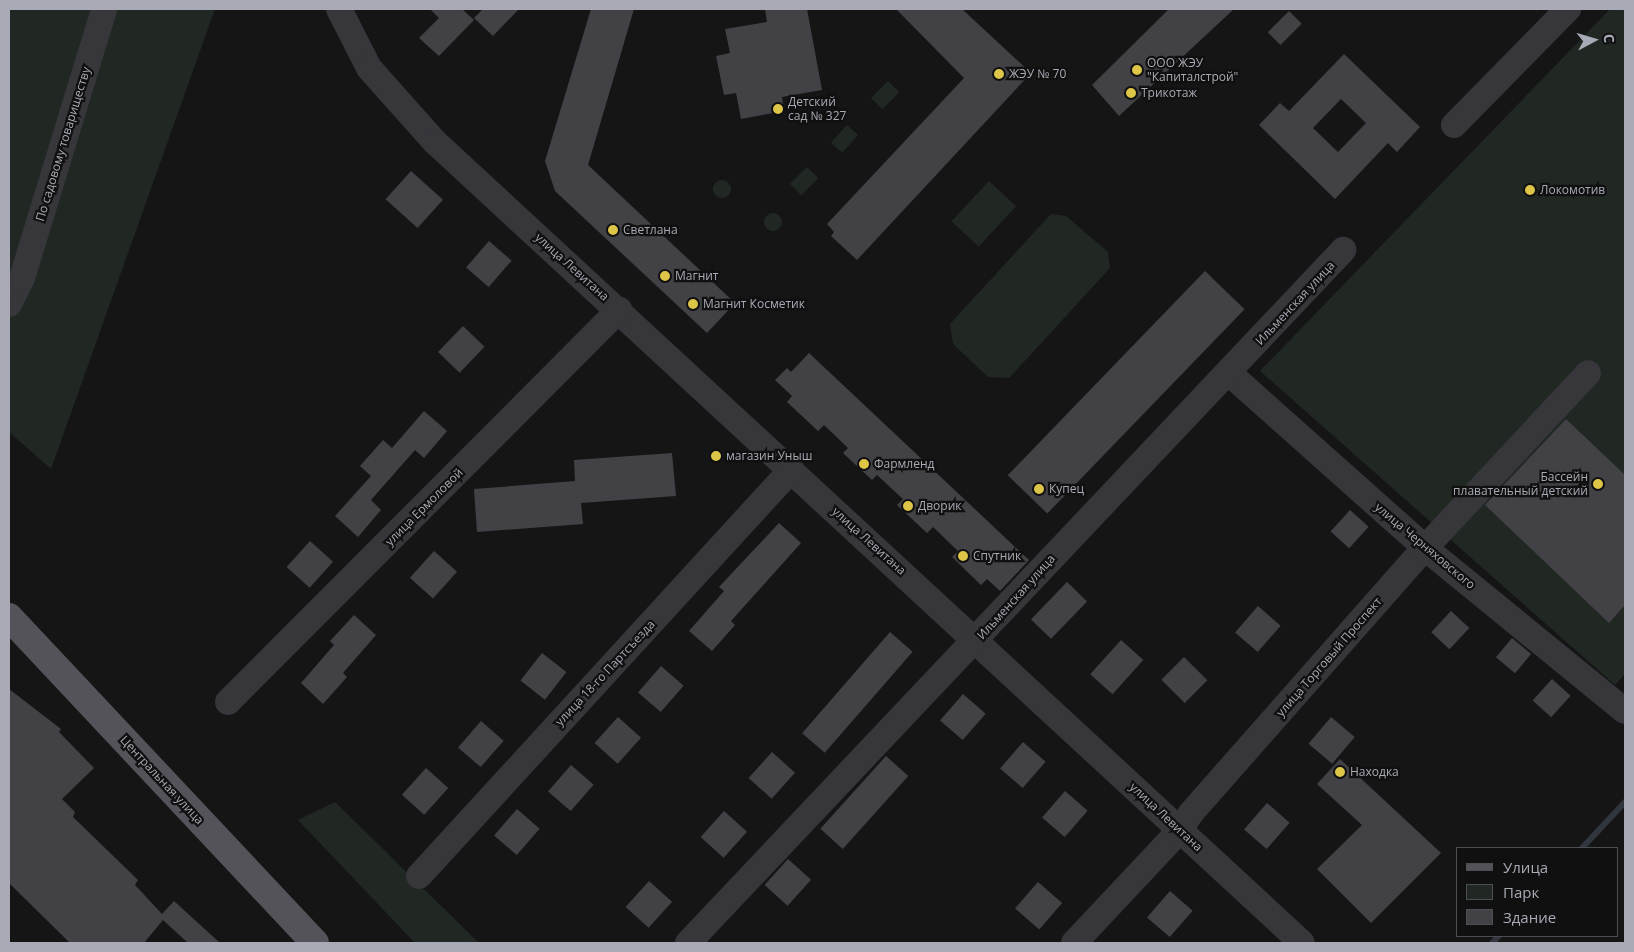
<!DOCTYPE html>
<html>
<head>
<meta charset="utf-8">
<style>
	body { margin:0 }
	#map { position:relative; width:1634px; height:952px; overflow:hidden; background:#151516; font-family:"Open Sans",sans-serif }
	div>[style] { position:absolute }
	.green>* { inset:0; background:#212823; transform-origin:0 0 }
	.round { border-radius:50% }
	.stream>* { height:6px; margin:-3px; padding:0 3px; transform-origin:3px; border-radius:3px; background:#30353e }
	.building>* { inset:0; background:#424246; transform-origin:0 0 }
	.minor>* { height:26px; margin:-13px; padding:0 13px; transform-origin:13px; border-radius:13px; background:#36363b }
	.major>* { height:28px; margin:-14px; padding:0 14px; transform-origin:14px; border-radius:14px; background:#535359 }
	.dots>* { width:14px; height:14px; translate:-50% -50%; box-sizing:border-box; border:2px solid #101011; border-radius:50% }
	span { translate:-50% -50%; white-space:nowrap; text-align:center; line-height:1.15; -webkit-text-stroke:4.5px #101011; paint-order:stroke }
	.poi-label { font-size:12px; color:#a8aab5 }
	.left { translate:0 -50%; text-align:left }
	.right { translate:-100% -50%; text-align:right }
	.street-label { font-size:12px; color:#a8aab5 }
	.frame { position:absolute; inset:0; border:10px solid #a8aab5; pointer-events:none }
	.legend { position:absolute; left:1456px; top:847px; width:162px; height:90px; box-sizing:border-box; background:#101011; border:1px solid #4d4e53; margin:0; padding:6px 9px; list-style:none; font-size:15px; color:#a8aab5 }
	.legend li { display:flex; align-items:center; gap:10px; height:25px }
	.legend b { width:25px; border:1px solid #4d4e53 }
	.north { position:absolute; left:1569px; top:15px; width:50px; height:50px; -webkit-text-stroke:4px #101011; paint-order:stroke; rotate:84deg; font-size:14px; font-weight:700; line-height:20px; text-align:center; color:#a8aab5 }
	.north::after { content:''; display:block; margin:auto; width:18px; height:22px; background:#a8aab5; clip-path:polygon(50% 0,100% 100%,50% 72%,0 100%) }
</style>
</head>
<body>
<div id="map">
	<div class="green">
		<div style="clip-path:polygon(9px 9px,215px 9px,51px 469px,9px 432px)"></div>
		<div style="clip-path:polygon(1610px 9px,1625px 9px,1625px 674px,1615px 685px,1260px 371px)"></div>
		<div style="left:888px;top:81px;width:16px;height:24px;rotate:45deg"></div>
		<div style="left:847px;top:125px;width:15px;height:24px;rotate:42deg"></div>
		<div style="left:807px;top:167px;width:16px;height:24px;rotate:45deg"></div>
		<div class="round" style="left:713px;top:180px;width:18px;height:18px"></div>
		<div style="left:989px;top:181px;width:37px;height:55px;rotate:43deg"></div>
		<div class="round" style="left:764px;top:213px;width:18px;height:18px"></div>
		<div style="clip-path:polygon(1051px 214px,1066px 216px,1108px 252px,1110px 268px,1009px 378px,988px 377px,953px 344px,950px 324px)"></div>
		<div style="clip-path:polygon(335px 802px,479px 943px,415px 943px,298px 820px)"></div>
	</div>
	<div class="stream">
		<div style="left:1582px;top:848px;width:63px;rotate:-46.9deg"></div>
		<div style="left:1492px;top:943px;width:10px;rotate:-45deg"></div>
	</div>
	<div class="building">
		<div style="clip-path:polygon(430px 9px,462px 9px,474px 20px,439px 56px,419px 38px,439px 18px)"></div>
		<div style="clip-path:polygon(483px 9px,519px 9px,493px 36px,474px 18px)"></div>
		<div style="clip-path:polygon(591px 9px,634px 9px,588px 165px,735px 303px,707px 333px,555px 191px,545px 161px)"></div>
		<div style="clip-path:polygon(765px 9px,807px 9px,822px 90px,782px 97px,784px 111px,741px 119px,736px 93px,724px 95px,716px 56px,730px 53px,725px 29px,767px 22px)"></div>
		<div style="clip-path:polygon(896px 9px,962px 9px,1031px 73px,857px 260px,831px 236px,834px 232px,827px 224px,964px 78px)"></div>
		<div style="clip-path:polygon(1169px 9px,1234px 9px,1119px 116px,1092px 85px)"></div>
		<div style="left:1289px;top:11px;width:18px;height:30px;rotate:45deg"></div>
		<div style="clip-path:polygon(evenodd,1344px 54px,1420px 127px,1397px 152px,1388px 143px,1335px 199px,1259px 125px,1280px 103px,1289px 111px,1344px 54px,1341px 99px,1366px 123px,1338px 152px,1313px 128px,1341px 99px)"></div>
		<div style="left:411px;top:171px;width:43px;height:38px;rotate:42deg"></div>
		<div style="left:489px;top:241px;width:30px;height:35px;rotate:41deg"></div>
		<div style="left:1205px;top:271px;width:55px;height:284px;rotate:44deg"></div>
		<div style="left:463px;top:326px;width:30px;height:36px;rotate:44deg"></div>
		<div style="clip-path:polygon(809px 353px,1029px 560px,1000px 591px,987px 579px,981px 585px,952px 557px,958px 551px,933px 527px,927px 533px,897px 505px,903px 499px,877px 475px,872px 480px,843px 453px,848px 448px,824px 425px,818px 431px,787px 402px,792px 396px,775px 380px,787px 368px,791px 372px)"></div>
		<div style="clip-path:polygon(424px 411px,447px 431px,424px 458px,415px 450px,371px 500px,381px 510px,358px 537px,335px 516px,371px 476px,360px 466px,383px 440px,392px 448px)"></div>
		<div style="clip-path:polygon(1566px 419px,1625px 475px,1625px 605px,1609px 623px,1485px 505px)"></div>
		<div style="clip-path:polygon(672px 453px,676px 496px,581px 503px,583px 524px,477px 532px,474px 489px,575px 481px,574px 460px)"></div>
		<div style="left:1350px;top:510px;width:25px;height:29px;rotate:42deg"></div>
		<div style="clip-path:polygon(779px 523px,801px 543px,731px 621px,735px 625px,712px 651px,689px 631px,724px 591px,719px 587px)"></div>
		<div style="left:310px;top:541px;width:31px;height:35px;rotate:42deg"></div>
		<div style="left:434px;top:551px;width:31px;height:36px;rotate:42deg"></div>
		<div style="left:1067px;top:582px;width:28px;height:52px;rotate:44deg"></div>
		<div style="left:1258px;top:606px;width:30px;height:35px;rotate:41deg"></div>
		<div style="left:1451px;top:611px;width:25px;height:29px;rotate:43deg"></div>
		<div style="clip-path:polygon(354px 615px,376px 635px,343px 673px,347px 677px,323px 704px,301px 683px,334px 645px,330px 641px)"></div>
		<div style="left:890px;top:632px;width:30px;height:134px;rotate:41deg"></div>
		<div style="left:1512px;top:638px;width:25px;height:25px;rotate:40deg"></div>
		<div style="left:1121px;top:640px;width:30px;height:46px;rotate:42deg"></div>
		<div style="left:542px;top:653px;width:31px;height:35px;rotate:38deg"></div>
		<div style="left:1184px;top:657px;width:33px;height:32px;rotate:45deg"></div>
		<div style="left:661px;top:666px;width:30px;height:35px;rotate:41deg"></div>
		<div style="left:1552px;top:679px;width:25px;height:29px;rotate:42deg"></div>
		<div style="clip-path:polygon(9px 689px,61px 729px,59px 732px,94px 768px,62px 799px,75px 812px,73px 817px,138px 880px,135px 885px,162px 914px,174px 901px,220px 943px,188px 943px,163px 920px,144px 943px,70px 943px,9px 883px)"></div>
		<div style="left:963px;top:694px;width:30px;height:35px;rotate:41deg"></div>
		<div style="left:618px;top:717px;width:31px;height:35px;rotate:42deg"></div>
		<div style="left:1331px;top:717px;width:31px;height:35px;rotate:40deg"></div>
		<div style="left:481px;top:721px;width:30px;height:35px;rotate:41deg"></div>
		<div style="left:1023px;top:742px;width:30px;height:35px;rotate:41deg"></div>
		<div style="left:772px;top:752px;width:31px;height:35px;rotate:42deg"></div>
		<div style="left:886px;top:756px;width:30px;height:98px;rotate:42deg"></div>
		<div style="clip-path:polygon(1340px 759px,1441px 853px,1371px 923px,1317px 869px,1362px 825px,1317px 784px)"></div>
		<div style="left:571px;top:765px;width:30px;height:35px;rotate:41deg"></div>
		<div style="left:426px;top:768px;width:30px;height:36px;rotate:42deg"></div>
		<div style="left:1065px;top:791px;width:30px;height:35px;rotate:41deg"></div>
		<div style="left:1267px;top:803px;width:30px;height:35px;rotate:41deg"></div>
		<div style="left:517px;top:809px;width:30px;height:35px;rotate:41deg"></div>
		<div style="left:724px;top:811px;width:31px;height:35px;rotate:42deg"></div>
		<div style="left:788px;top:859px;width:31px;height:35px;rotate:42deg"></div>
		<div style="left:649px;top:881px;width:31px;height:35px;rotate:42deg"></div>
		<div style="left:1038px;top:882px;width:32px;height:35px;rotate:41deg"></div>
		<div style="left:1170px;top:891px;width:30px;height:35px;rotate:41deg"></div>
	</div>
	<div class="minor">
		<div style="left:339px;top:9px;width:66px;rotate:63deg"></div>
		<div style="left:369px;top:68px;width:99px;rotate:48.3deg"></div>
		<div style="left:435px;top:142px;width:1180px;rotate:42.73deg"></div>
		<div style="left:1454px;top:125px;width:163px;rotate:-45.5deg"></div>
		<div style="left:9px;top:304px;width:29px;rotate:-63deg"></div>
		<div style="left:22px;top:278px;width:281px;rotate:-73deg"></div>
		<div style="left:1230px;top:374px;width:261px;rotate:41.7deg"></div>
		<div style="left:1425px;top:548px;width:258px;rotate:39.2deg"></div>
		<div style="left:228px;top:702px;width:554px;rotate:-45.07deg"></div>
		<div style="left:419px;top:876px;width:551px;rotate:-47.5deg"></div>
		<div style="left:688px;top:943px;width:954px;rotate:-46.61deg"></div>
		<div style="left:1074px;top:943px;width:155px;rotate:-46.8deg"></div>
		<div style="left:1180px;top:830px;width:20px;rotate:-57deg"></div>
		<div style="left:1191px;top:813px;width:354px;rotate:-48.6deg"></div>
		<div style="left:1425px;top:548px;width:239px;rotate:-47deg"></div>
	</div>
	<div class="major">
		<div style="left:9px;top:617px;width:447px;rotate:46.8deg"></div>
	</div>
	<div class="dots">
		<div style="left:1137px;top:70px;background:#dcc547"></div>
		<div style="left:999px;top:74px;background:#dcc547"></div>
		<div style="left:1131px;top:93px;background:#dcc547"></div>
		<div style="left:778px;top:109px;background:#dcc547"></div>
		<div style="left:1530px;top:190px;background:#dcc547"></div>
		<div style="left:613px;top:230px;background:#dcc547"></div>
		<div style="left:665px;top:276px;background:#dcc547"></div>
		<div style="left:693px;top:304px;background:#dcc547"></div>
		<div style="left:716px;top:456px;background:#dcc547"></div>
		<div style="left:864px;top:464px;background:#dcc547"></div>
		<div style="left:1598px;top:484px;background:#dcc547"></div>
		<div style="left:1039px;top:489px;background:#dcc547"></div>
		<div style="left:908px;top:506px;background:#dcc547"></div>
		<div style="left:963px;top:556px;background:#dcc547"></div>
		<div style="left:1340px;top:772px;background:#dcc547"></div>
	</div>
	<div class="poi-label">
		<span class="left" style="left:1147px;top:70px">ООО ЖЭУ<br>"Капиталстрой"</span>
		<span class="left" style="left:1009px;top:74px">ЖЭУ № 70</span>
		<span class="left" style="left:1141px;top:93px">Трикотаж</span>
		<span class="left" style="left:788px;top:109px">Детский<br>сад № 327</span>
		<span class="left" style="left:1540px;top:190px">Локомотив</span>
		<span class="left" style="left:623px;top:230px">Светлана</span>
		<span class="left" style="left:675px;top:276px">Магнит</span>
		<span class="left" style="left:703px;top:304px">Магнит Косметик</span>
		<span class="left" style="left:726px;top:456px">магазин Уныш</span>
		<span class="left" style="left:874px;top:464px">Фармленд</span>
		<span class="right" style="left:1588px;top:484px">Бассейн<br>плавательный детский</span>
		<span class="left" style="left:1049px;top:489px">Купец</span>
		<span class="left" style="left:918px;top:506px">Дворик</span>
		<span class="left" style="left:973px;top:556px">Спутник</span>
		<span class="left" style="left:1350px;top:772px">Находка</span>
	</div>
	<div class="street-label">
		<span style="left:63px;top:144px;rotate:-73deg">По садовому товариществу</span>
		<span style="left:572px;top:267px;rotate:42deg">улица Левитана</span>
		<span style="left:1295px;top:303px;rotate:-47deg">Ильменская улица</span>
		<span style="left:424px;top:507px;rotate:-45deg">улица Ермоловой</span>
		<span style="left:869px;top:541px;rotate:42deg">улица Левитана</span>
		<span style="left:1425px;top:546px;rotate:40deg">улица Черняховского</span>
		<span style="left:1016px;top:597px;rotate:-48deg">Ильменская улица</span>
		<span style="left:1329px;top:657px;rotate:-49deg">улица Торговый Проспект</span>
		<span style="left:605px;top:673px;rotate:-47deg">улица 18-го Партсъезда</span>
		<span style="left:162px;top:780px;rotate:47deg">Центральная улица</span>
		<span style="left:1166px;top:817px;rotate:43deg">улица Левитана</span>
	</div>
	<div class="frame"></div>
	<ul class="legend">
	<li><b style="height:6px;background:#535359"></b>Улица</li>
	<li><b style="height:14px;background:#212823"></b>Парк</li>
	<li><b style="height:14px;background:#424246"></b>Здание</li>
	</ul>
	<div class="north">С</div>
</div>
</body>
</html>
